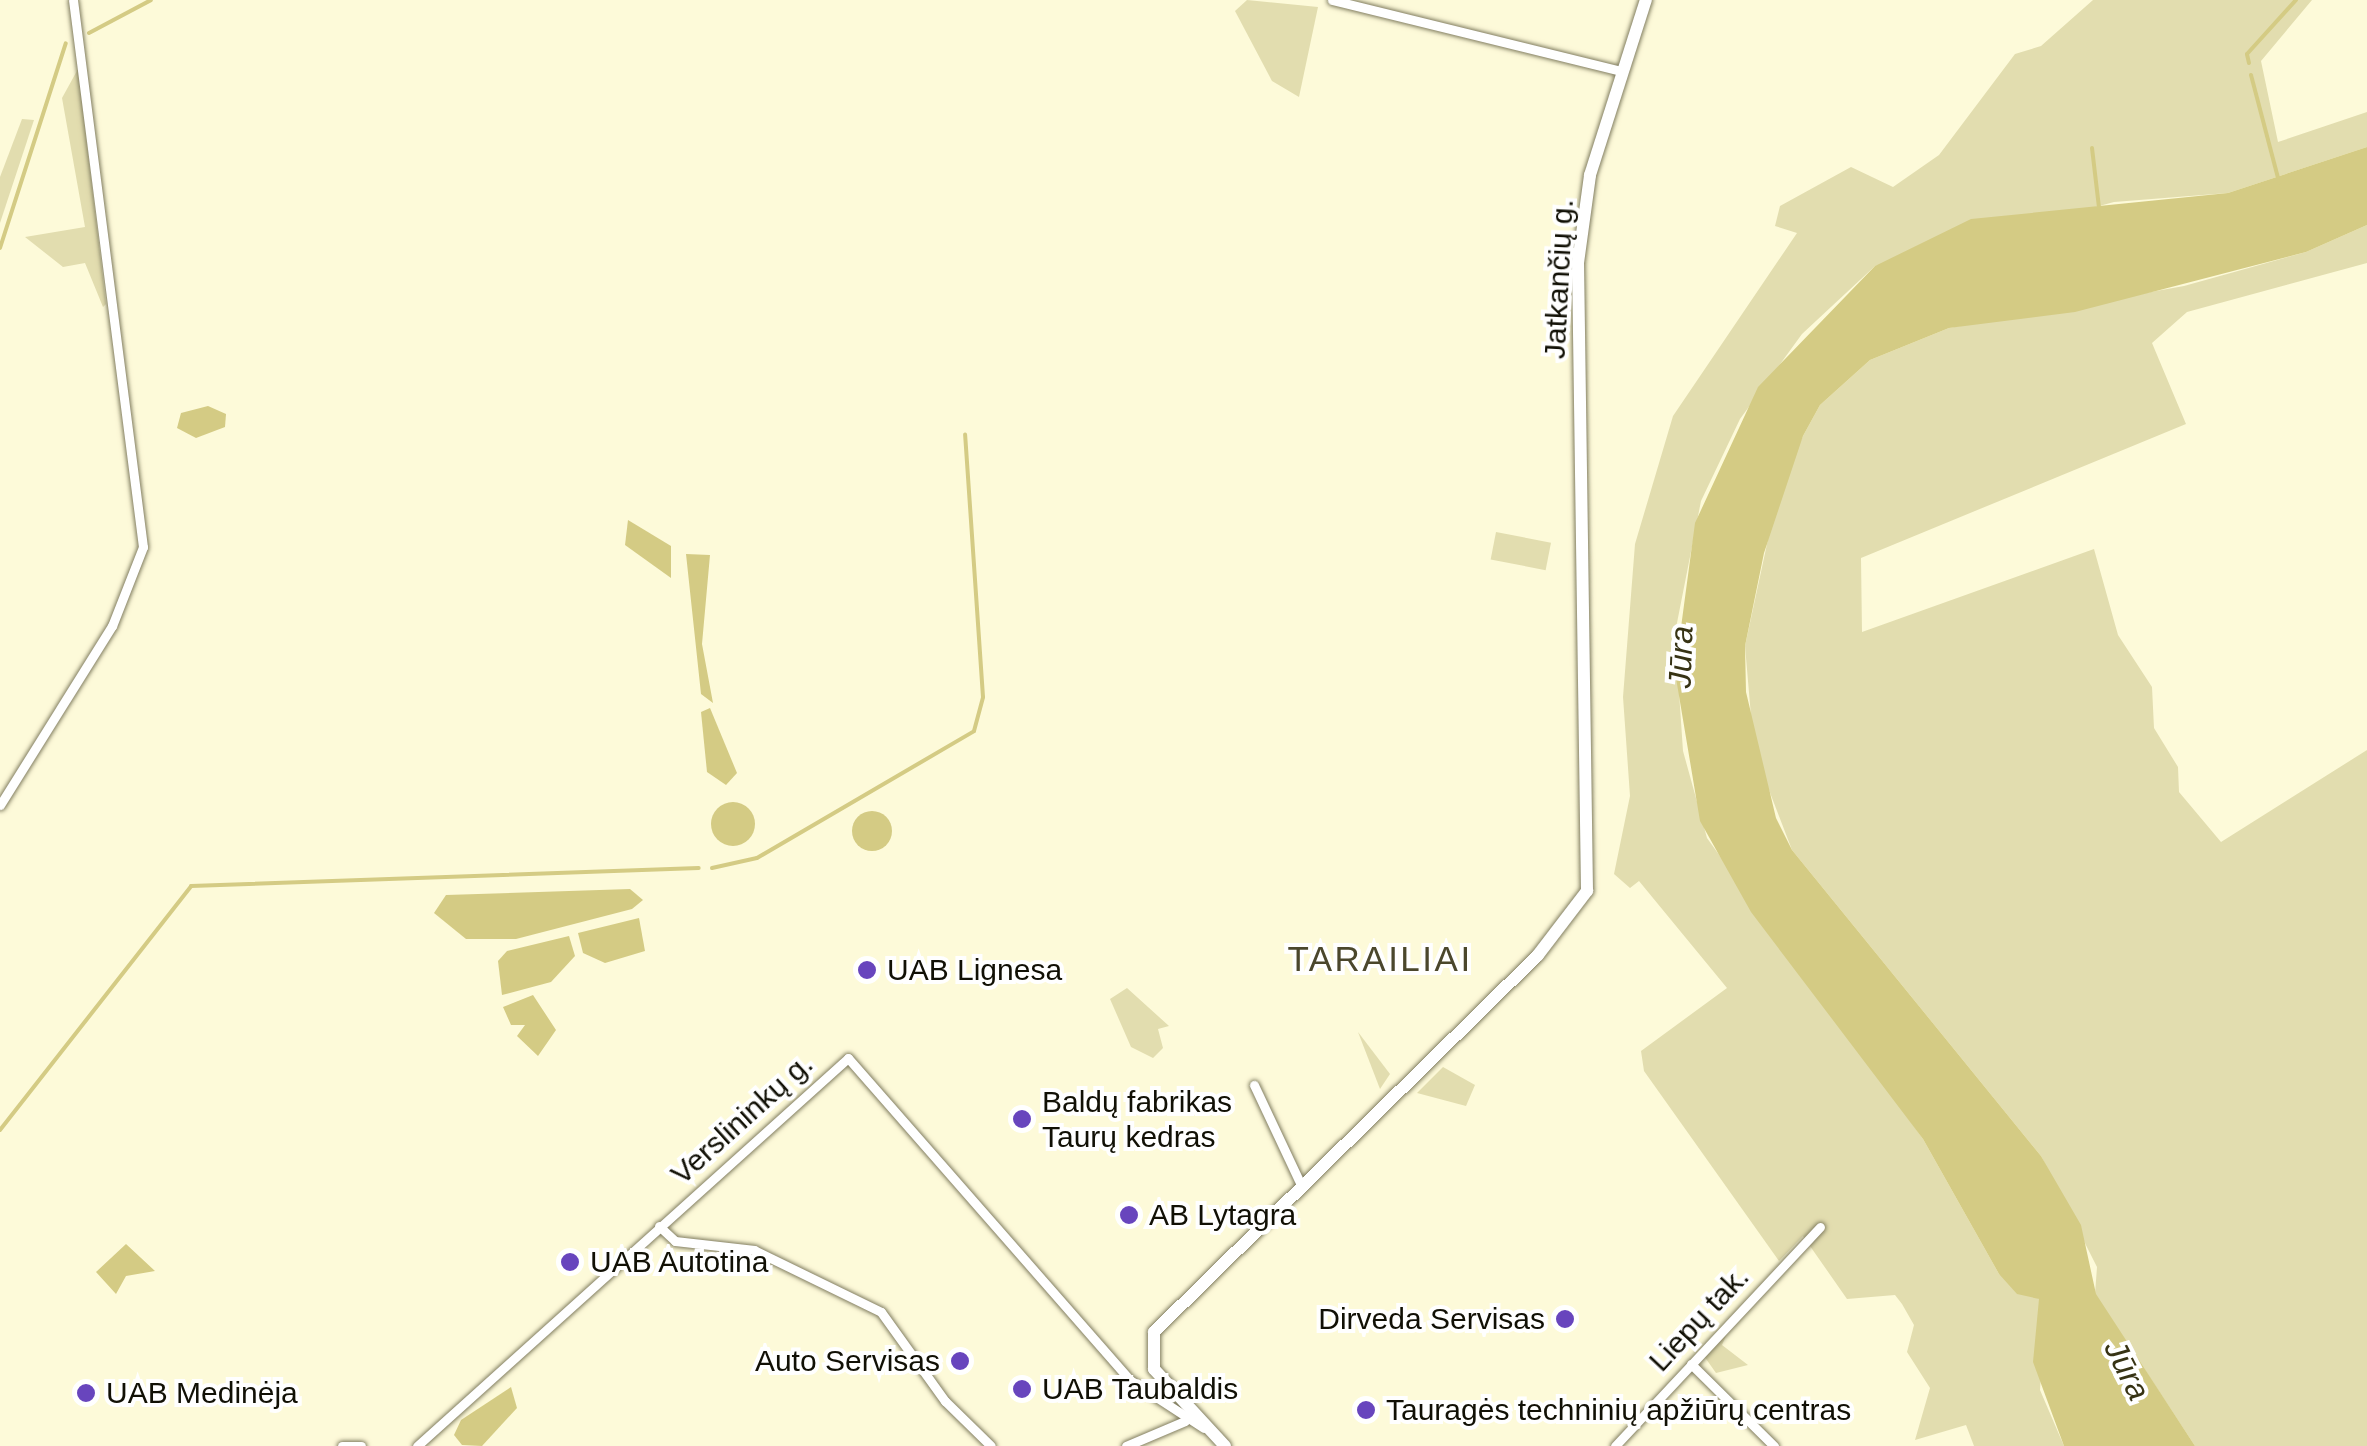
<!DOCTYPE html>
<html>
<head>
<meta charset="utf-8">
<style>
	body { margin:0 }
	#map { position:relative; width:2367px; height:1446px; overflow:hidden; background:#fdfad9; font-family:Helvetica,sans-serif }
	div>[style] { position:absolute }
	.green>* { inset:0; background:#e2ddaf; transform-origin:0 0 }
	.water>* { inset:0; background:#d4cb84 }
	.round { border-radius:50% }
	.stream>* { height:4px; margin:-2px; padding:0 2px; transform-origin:2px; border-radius:2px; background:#d4cb84 }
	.roads { filter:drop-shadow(0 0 2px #827e61) drop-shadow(0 0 2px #827e61) }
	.minor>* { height:9px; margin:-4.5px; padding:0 4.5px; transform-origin:4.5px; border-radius:4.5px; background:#fff }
	.secondary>* { height:12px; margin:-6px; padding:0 6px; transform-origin:6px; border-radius:6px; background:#fff }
	.dots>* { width:28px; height:28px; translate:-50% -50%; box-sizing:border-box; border:5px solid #fff; border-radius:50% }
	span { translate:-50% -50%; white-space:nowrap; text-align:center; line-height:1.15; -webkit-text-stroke:8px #fff; paint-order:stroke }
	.street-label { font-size:30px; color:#111005 }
	.poi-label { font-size:30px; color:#111005 }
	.left { translate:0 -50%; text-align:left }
	.right { translate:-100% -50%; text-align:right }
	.water-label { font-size:32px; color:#373314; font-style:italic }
	.quarter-label { font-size:35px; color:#4b472c; letter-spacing:2.5px }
</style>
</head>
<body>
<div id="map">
	<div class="green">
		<div style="clip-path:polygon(1247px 0,1318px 7px,1299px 97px,1272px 81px,1235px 11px)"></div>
		<div style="clip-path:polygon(2093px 0,2312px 0,2261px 61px,2278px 142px,2367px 112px,2367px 147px,2228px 193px,2114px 202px,1875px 266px,1802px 334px,1740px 419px,1701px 501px,1675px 633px,1683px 751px,1707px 838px,1923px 1139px,1999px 1274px,2039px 1299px,2045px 1313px,2040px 1390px,2064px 1446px,1974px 1446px,1966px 1425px,1915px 1440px,1930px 1388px,1907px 1352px,1914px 1325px,1902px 1304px,1895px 1295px,1847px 1299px,1803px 1236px,1779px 1261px,1644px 1071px,1641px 1051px,1727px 988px,1639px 881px,1630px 888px,1614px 874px,1630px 796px,1623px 697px,1635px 544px,1673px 416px,1797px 233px,1775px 226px,1780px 206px,1851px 167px,1893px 187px,1939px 155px,2015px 54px,2041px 46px)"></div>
		<div style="clip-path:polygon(78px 69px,106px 304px,103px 307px,85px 263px,63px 267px,25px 237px,85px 227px,62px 98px)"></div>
		<div style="clip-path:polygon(22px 119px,34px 120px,0 223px,0 177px)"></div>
		<div style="clip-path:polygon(2367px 225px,2367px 263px,2187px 312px,2152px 343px,2186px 424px,1861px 558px,1862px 632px,2094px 549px,2118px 635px,2152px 687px,2154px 728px,2178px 767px,2179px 792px,2221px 842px,2367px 750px,2367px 1446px,2195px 1446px,2095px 1294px,2097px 1267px,2041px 1156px,1792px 850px,1754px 751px,1745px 646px,1778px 493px,1803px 436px,1820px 405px,1870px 360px,1949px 328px,2184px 286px,2306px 252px)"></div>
		<div style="left:1496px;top:532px;width:56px;height:28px;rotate:11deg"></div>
		<div style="clip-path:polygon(1127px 988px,1169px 1026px,1158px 1029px,1163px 1048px,1153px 1058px,1131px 1047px,1110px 999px)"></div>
		<div style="clip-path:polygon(1358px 1032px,1390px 1074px,1380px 1089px)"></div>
		<div style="clip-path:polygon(1443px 1067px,1475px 1085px,1466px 1106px,1417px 1093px)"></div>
		<div style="clip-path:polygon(1729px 1329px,1722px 1345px,1748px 1365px,1716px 1373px,1704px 1356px)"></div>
	</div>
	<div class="water">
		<div style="clip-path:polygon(2367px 147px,2367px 225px,2306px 252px,2075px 312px,1949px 328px,1870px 360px,1820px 405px,1803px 436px,1764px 553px,1745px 646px,1746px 692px,1776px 818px,1792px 850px,2041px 1156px,2081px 1225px,2096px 1294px,2195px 1446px,2064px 1446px,2033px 1362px,2039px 1299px,2017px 1294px,1999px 1274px,1923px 1139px,1751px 912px,1700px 821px,1675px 672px,1695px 523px,1758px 387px,1875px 266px,1971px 219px,2228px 193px)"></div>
		<div style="clip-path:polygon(208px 406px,226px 414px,225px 427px,196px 438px,177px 428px,181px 413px)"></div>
		<div style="clip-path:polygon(628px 520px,671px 546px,671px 578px,625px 545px)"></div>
		<div style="clip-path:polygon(686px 554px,710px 555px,702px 644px,713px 703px,701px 694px)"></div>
		<div style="clip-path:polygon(710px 708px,737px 773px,726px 785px,707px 772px,701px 712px)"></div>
		<div class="round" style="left:711px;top:802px;width:44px;height:44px"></div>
		<div class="round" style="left:852px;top:811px;width:40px;height:40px"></div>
		<div style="clip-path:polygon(630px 889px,643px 900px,632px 909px,516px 939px,466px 939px,434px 913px,446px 895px)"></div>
		<div style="clip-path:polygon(639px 918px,645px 951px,605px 963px,583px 953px,578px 933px)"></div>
		<div style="clip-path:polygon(569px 936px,575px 956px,551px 982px,502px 995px,498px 961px,507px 951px)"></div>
		<div style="clip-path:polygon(533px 995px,556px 1030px,538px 1056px,517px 1036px,525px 1025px,511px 1025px,503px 1007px)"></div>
		<div style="clip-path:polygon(126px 1244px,155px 1271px,126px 1276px,116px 1294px,96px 1272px)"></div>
		<div style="clip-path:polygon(511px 1387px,517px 1408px,482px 1446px,462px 1445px,454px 1435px,461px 1420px)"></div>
	</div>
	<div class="stream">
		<div style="left:89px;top:33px;width:70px;rotate:-28deg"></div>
		<div style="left:2249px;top:63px;width:9px;rotate:-103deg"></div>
		<div style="left:2247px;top:54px;width:73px;rotate:-47.8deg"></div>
		<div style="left:2251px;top:75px;width:111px;rotate:75.3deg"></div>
		<div style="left:2092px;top:148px;width:60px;rotate:83.3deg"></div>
		<div style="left:0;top:248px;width:215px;rotate:-72.2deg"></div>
		<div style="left:712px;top:868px;width:46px;rotate:-12.5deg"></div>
		<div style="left:757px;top:858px;width:251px;rotate:-30.3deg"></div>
		<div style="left:974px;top:731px;width:35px;rotate:-75deg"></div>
		<div style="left:983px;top:697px;width:263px;rotate:-93.9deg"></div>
		<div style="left:0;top:1130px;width:310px;rotate:-51.9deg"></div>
		<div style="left:191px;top:886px;width:508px;rotate:-2.03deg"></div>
	</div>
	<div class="roads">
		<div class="minor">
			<div style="left:1332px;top:0;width:299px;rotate:13.8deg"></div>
			<div style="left:0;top:805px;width:211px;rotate:-58deg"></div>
			<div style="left:112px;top:626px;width:85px;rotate:-68.6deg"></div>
			<div style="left:143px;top:547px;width:551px;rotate:-97.29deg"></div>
			<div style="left:1254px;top:1085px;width:110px;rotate:64.8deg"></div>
			<div style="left:659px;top:1226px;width:22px;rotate:43deg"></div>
			<div style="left:675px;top:1241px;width:80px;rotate:6.5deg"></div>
			<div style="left:754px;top:1250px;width:141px;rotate:26deg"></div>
			<div style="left:881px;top:1312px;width:110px;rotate:54.3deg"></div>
			<div style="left:945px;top:1401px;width:64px;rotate:44.4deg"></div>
			<div style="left:1691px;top:1364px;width:117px;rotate:44.7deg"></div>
			<div style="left:342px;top:1446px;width:19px"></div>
			<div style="left:417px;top:1446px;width:580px;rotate:-41.99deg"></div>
			<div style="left:848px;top:1058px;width:428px;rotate:48.8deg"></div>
			<div style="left:1130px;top:1380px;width:88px;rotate:33deg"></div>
			<div style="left:1126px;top:1446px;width:64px;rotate:-23deg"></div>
			<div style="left:1615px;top:1446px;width:300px;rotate:-46.9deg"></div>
		</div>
		<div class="secondary">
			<div style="left:1225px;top:1446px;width:105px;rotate:-132.7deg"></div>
			<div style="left:1154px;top:1369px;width:37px;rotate:-90deg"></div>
			<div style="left:1154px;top:1332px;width:538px;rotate:-44.47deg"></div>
			<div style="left:1538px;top:955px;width:81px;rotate:-52.6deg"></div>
			<div style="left:1587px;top:891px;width:628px;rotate:-90.82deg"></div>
			<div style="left:1578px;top:263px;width:89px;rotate:-82.2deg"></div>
			<div style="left:1590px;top:175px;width:184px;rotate:-72.3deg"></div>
		</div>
	</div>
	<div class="dots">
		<div style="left:867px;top:970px;background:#6845bd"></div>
		<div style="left:1022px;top:1119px;background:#6845bd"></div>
		<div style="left:1129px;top:1215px;background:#6845bd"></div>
		<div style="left:570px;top:1262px;background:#6845bd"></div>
		<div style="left:1565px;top:1319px;background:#6845bd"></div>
		<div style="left:960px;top:1361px;background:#6845bd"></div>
		<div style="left:1022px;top:1389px;background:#6845bd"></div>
		<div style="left:86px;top:1393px;background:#6845bd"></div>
		<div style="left:1366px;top:1410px;background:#6845bd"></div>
	</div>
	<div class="street-label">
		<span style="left:1559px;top:279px;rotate:-87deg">Jatkančių g.</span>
		<span style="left:742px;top:1119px;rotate:-42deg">Verslininkų g.</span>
		<span style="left:1699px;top:1319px;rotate:-47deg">Liepų tak.</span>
	</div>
	<div class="poi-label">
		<span class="left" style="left:887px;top:970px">UAB Lignesa</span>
		<span class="left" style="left:1042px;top:1119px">Baldų fabrikas<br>Taurų kedras</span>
		<span class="left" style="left:1149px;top:1215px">AB Lytagra</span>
		<span class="left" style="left:590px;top:1262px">UAB Autotina</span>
		<span class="right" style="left:1545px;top:1319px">Dirveda Servisas</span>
		<span class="right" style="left:940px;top:1361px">Auto Servisas</span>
		<span class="left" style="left:1042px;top:1389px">UAB Taubaldis</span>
		<span class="left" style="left:106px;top:1393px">UAB Medinėja</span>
		<span class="left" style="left:1386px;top:1410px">Tauragės techninių apžiūrų centras</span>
	</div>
	<div class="water-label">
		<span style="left:1681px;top:657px;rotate:-88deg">Jūra</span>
		<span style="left:2127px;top:1370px;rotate:63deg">Jūra</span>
	</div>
	<div class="quarter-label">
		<span style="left:1380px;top:959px">TARAILIAI</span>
	</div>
</div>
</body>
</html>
